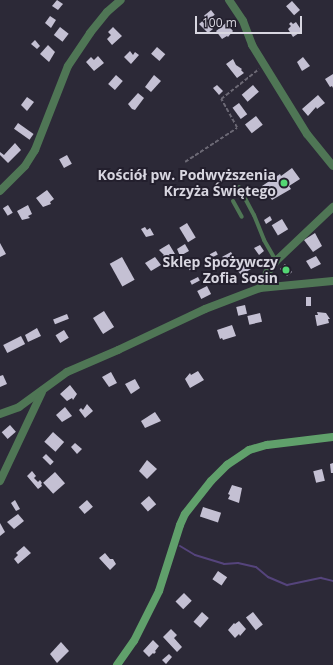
<!DOCTYPE html>
<html>
<head>
<meta charset="utf-8">
<style>
	body { margin:0 }
	#map { position:relative; width:333px; height:665px; overflow:hidden; background:#2c2937; font-family:"Open Sans",sans-serif }
	div>[style] { position:absolute }
	.stream>* { height:2px; margin:-1px; padding:0 1px; transform-origin:1px; border-radius:1px; background:#55447c }
	.building>* { inset:0; background:#c4c0d3; transform-origin:0 0 }
	.path>* { height:1.5px; margin-top:-0.75px; transform-origin:0; background:repeating-linear-gradient(90deg,#6b6874 0 4px,transparent 0 6px) }
	.lane>* { height:4px; margin:-2px; padding:0 2px; transform-origin:2px; border-radius:2px; background:#4f7655 }
	.street>* { height:8px; margin:-4px; padding:0 4px; transform-origin:4px; border-radius:4px; background:#4f7655 }
	.secondary>* { height:8px; margin:-4px; padding:0 4px; transform-origin:4px; border-radius:4px; background:#60a06b }
	.dots>* { width:11px; height:11px; translate:-50% -50%; box-sizing:border-box; border:2px solid #231f2d; border-radius:50% }
	span { translate:-50% -50%; white-space:nowrap; text-align:center; line-height:1.15; -webkit-text-stroke:4px #231f2d; paint-order:stroke }
	.poi-label { font-size:14px; color:#d8d6e0; font-weight:700 }
	.right { translate:-100% -50%; text-align:right }
	.scale { position:absolute; left:195px; top:16px; width:107px; height:18px; box-sizing:border-box; border:2px solid #d8d6e0; border-top:0; padding-left:5px; font-size:12px; line-height:14px; white-space:nowrap; color:#d8d6e0; -webkit-text-stroke:3px #231f2d; paint-order:stroke }
</style>
</head>
<body>
<div id="map">
	<div class="stream">
		<div style="left:180px;top:546px;width:17px;rotate:31deg"></div>
		<div style="left:195px;top:555px;width:30px;rotate:17deg"></div>
		<div style="left:224px;top:564px;width:14px;rotate:-4deg"></div>
		<div style="left:238px;top:563px;width:18px;rotate:13deg"></div>
		<div style="left:256px;top:567px;width:16px;rotate:40deg"></div>
		<div style="left:268px;top:577px;width:21px;rotate:23deg"></div>
		<div style="left:287px;top:585px;width:35px;rotate:-12deg"></div>
		<div style="left:321px;top:578px;width:12px;rotate:14deg"></div>
	</div>
	<div class="building">
		<div style="clip-path:polygon(57px 0,63px 4px,58px 10px,52px 6px)"></div>
		<div style="left:292px;top:1px;width:12px;height:8px;rotate:48deg"></div>
		<div style="left:211px;top:10px;width:6px;height:9px;rotate:51deg"></div>
		<div style="clip-path:polygon(50px 16px,56px 20px,51px 28px,45px 23px)"></div>
		<div style="clip-path:polygon(205px 19px,213px 29px,208px 33px,199px 24px)"></div>
		<div style="clip-path:polygon(291px 22px,293px 24px,296px 22px,302px 31px,293px 37px,288px 29px,291px 26px,289px 24px)"></div>
		<div style="clip-path:polygon(226px 23px,233px 31px,228px 37px,227px 36px,222px 39px,216px 31px,220px 28px,219px 26px,221px 24px,222px 26px)"></div>
		<div style="left:60px;top:27px;width:11px;height:10px;rotate:38deg"></div>
		<div style="clip-path:polygon(113px 27px,122px 36px,112px 45px,107px 39px,111px 35px,108px 32px)"></div>
		<div style="clip-path:polygon(35px 40px,40px 46px,37px 49px,31px 44px)"></div>
		<div style="clip-path:polygon(48px 45px,55px 52px,49px 62px,40px 54px)"></div>
		<div style="left:157px;top:47px;width:11px;height:9px;rotate:41deg"></div>
		<div style="clip-path:polygon(130px 51px,133px 55px,135px 52px,139px 55px,131px 64px,124px 57px)"></div>
		<div style="clip-path:polygon(98px 56px,104px 63px,94px 71px,86px 62px,91px 57px,94px 60px)"></div>
		<div style="clip-path:polygon(303px 57px,310px 66px,302px 71px,297px 62px)"></div>
		<div style="clip-path:polygon(233px 59px,236px 65px,242px 69px,241px 70px,244px 73px,237px 78px,226px 64px)"></div>
		<div style="clip-path:polygon(333px 74px,333px 88px,332px 86px,330px 87px,325px 79px)"></div>
		<div style="left:116px;top:75px;width:9px;height:12px;rotate:41deg"></div>
		<div style="clip-path:polygon(154px 75px,161px 81px,151px 92px,145px 87px)"></div>
		<div style="clip-path:polygon(217px 85px,223px 91px,219px 95px,213px 88px)"></div>
		<div style="left:253px;top:85px;width:9px;height:15px;rotate:49deg"></div>
		<div style="clip-path:polygon(138px 93px,144px 98px,135px 110px,132px 109px,128px 104px)"></div>
		<div style="clip-path:polygon(318px 95px,325px 103px,317px 109px,316px 107px,308px 116px,302px 109px)"></div>
		<div style="clip-path:polygon(27px 97px,34px 102px,27px 111px,21px 105px)"></div>
		<div style="left:239px;top:103px;width:14px;height:8px;rotate:54deg"></div>
		<div style="left:256px;top:116px;width:11px;height:14px;rotate:52deg"></div>
		<div style="left:18px;top:123px;width:19px;height:7px;rotate:35deg"></div>
		<div style="clip-path:polygon(15px 143px,21px 150px,8px 163px,0 155px,0 152px,4px 155px)"></div>
		<div style="left:67px;top:155px;width:10px;height:9px;rotate:61deg"></div>
		<div style="clip-path:polygon(292px 168px,300px 179px,289px 186px,291px 189px,272px 200px,262px 186px,280px 174px,281px 176px)"></div>
		<div style="clip-path:polygon(47px 190px,54px 199px,50px 202px,51px 204px,43px 207px,36px 198px)"></div>
		<div style="left:8px;top:205px;width:9px;height:6px;rotate:58deg"></div>
		<div style="clip-path:polygon(28px 205px,32px 214px,28px 216px,30px 218px,22px 220px,17px 211px)"></div>
		<div style="clip-path:polygon(270px 216px,272px 220px,266px 224px,264px 220px)"></div>
		<div style="left:282px;top:219px;width:12px;height:12px;rotate:59deg"></div>
		<div style="left:187px;top:223px;width:17px;height:9px;rotate:59deg"></div>
		<div style="clip-path:polygon(145px 227px,147px 230px,150px 228px,154px 235px,146px 237px,141px 229px)"></div>
		<div style="clip-path:polygon(315px 233px,322px 246px,313px 252px,304px 240px)"></div>
		<div style="clip-path:polygon(0 243px,6px 254px,0 257px)"></div>
		<div style="clip-path:polygon(169px 244px,175px 254px,165px 259px,163px 256px,164px 255px,159px 250px)"></div>
		<div style="clip-path:polygon(185px 244px,189px 251px,180px 256px,177px 249px)"></div>
		<div style="clip-path:polygon(260px 245px,264px 251px,259px 255px,254px 248px)"></div>
		<div style="left:216px;top:251px;width:4px;height:7px;rotate:63deg"></div>
		<div style="left:231px;top:252px;width:10px;height:10px;rotate:61deg"></div>
		<div style="clip-path:polygon(316px 256px,321px 264px,311px 269px,306px 261px)"></div>
		<div style="left:122px;top:257px;width:26px;height:14px;rotate:61deg"></div>
		<div style="clip-path:polygon(155px 257px,161px 265px,151px 271px,145px 263px)"></div>
		<div style="clip-path:polygon(246px 260px,251px 269px,241px 275px,234px 266px)"></div>
		<div style="left:195px;top:262px;width:4px;height:9px;rotate:56deg"></div>
		<div style="clip-path:polygon(285px 264px,292px 272px,287px 276px,280px 269px)"></div>
		<div style="left:198px;top:277px;width:4px;height:9px;rotate:63deg"></div>
		<div style="left:207px;top:286px;width:9px;height:11px;rotate:63deg"></div>
		<div style="left:306px;top:297px;width:5px;height:9px"></div>
		<div style="left:245px;top:305px;width:9px;height:9px;rotate:77deg"></div>
		<div style="left:104px;top:311px;width:19px;height:13px;rotate:58deg"></div>
		<div style="clip-path:polygon(317px 312px,326px 313px,330px 319px,328px 319px,329px 323px,317px 326px,315px 315px,318px 315px)"></div>
		<div style="left:260px;top:313px;width:9px;height:13px;rotate:77deg"></div>
		<div style="left:67px;top:314px;width:5px;height:15px;rotate:68deg"></div>
		<div style="clip-path:polygon(232px 325px,236px 336px,223px 340px,222px 338px,220px 339px,217px 330px)"></div>
		<div style="clip-path:polygon(37px 328px,41px 336px,28px 342px,25px 335px)"></div>
		<div style="left:64px;top:330px;width:9px;height:10px;rotate:58deg"></div>
		<div style="left:21px;top:336px;width:9px;height:20px;rotate:63deg"></div>
		<div style="clip-path:polygon(198px 371px,204px 380px,190px 388px,185px 379px,190px 373px,191px 375px)"></div>
		<div style="clip-path:polygon(111px 372px,117px 383px,109px 387px,102px 377px)"></div>
		<div style="clip-path:polygon(3px 375px,7px 384px,0 387px,0 376px)"></div>
		<div style="clip-path:polygon(135px 379px,140px 388px,131px 394px,125px 384px)"></div>
		<div style="clip-path:polygon(70px 385px,77px 394px,73px 400px,72px 398px,67px 401px,60px 394px)"></div>
		<div style="clip-path:polygon(87px 404px,93px 411px,85px 418px,79px 410px,81px 408px,83px 410px)"></div>
		<div style="clip-path:polygon(65px 407px,72px 416px,62px 422px,56px 415px)"></div>
		<div style="clip-path:polygon(155px 412px,161px 421px,145px 428px,141px 421px)"></div>
		<div style="left:10px;top:425px;width:9px;height:11px;rotate:49deg"></div>
		<div style="left:53px;top:432px;width:15px;height:13px;rotate:42deg"></div>
		<div style="clip-path:polygon(75px 443px,82px 449px,77px 454px,71px 447px)"></div>
		<div style="left:46px;top:454px;width:11px;height:5px;rotate:45deg"></div>
		<div style="clip-path:polygon(147px 460px,157px 469px,147px 479px,139px 471px)"></div>
		<div style="clip-path:polygon(333px 463px,333px 473px,331px 473px,330px 464px)"></div>
		<div style="left:322px;top:469px;width:12px;height:9px;rotate:76deg"></div>
		<div style="clip-path:polygon(32px 471px,36px 476px,34px 478px,38px 482px,40px 480px,42px 483px,41px 484px,42px 486px,38px 489px,27px 476px)"></div>
		<div style="left:55px;top:472px;width:15px;height:16px;rotate:48deg"></div>
		<div style="clip-path:polygon(232px 485px,242px 488px,239px 503px,228px 499px,230px 495px,228px 494px)"></div>
		<div style="left:149px;top:496px;width:11px;height:11px;rotate:49deg"></div>
		<div style="clip-path:polygon(15px 500px,20px 509px,16px 511px,11px 503px)"></div>
		<div style="left:87px;top:500px;width:9px;height:11px;rotate:49deg"></div>
		<div style="left:203px;top:507px;width:19px;height:10px;rotate:18deg"></div>
		<div style="clip-path:polygon(18px 514px,24px 521px,14px 529px,7px 522px)"></div>
		<div style="clip-path:polygon(0 523px,5px 532px,0 536px)"></div>
		<div style="clip-path:polygon(24px 546px,31px 553px,18px 564px,14px 559px,18px 555px,16px 553px)"></div>
		<div style="clip-path:polygon(105px 553px,110px 559px,113px 559px,116px 564px,110px 570px,99px 558px)"></div>
		<div style="left:218px;top:571px;width:11px;height:10px;rotate:34deg"></div>
		<div style="left:184px;top:593px;width:11px;height:12px;rotate:45deg"></div>
		<div style="left:202px;top:612px;width:9px;height:13px;rotate:41deg"></div>
		<div style="left:253px;top:612px;width:16px;height:9px;rotate:52deg"></div>
		<div style="clip-path:polygon(239px 621px,246px 629px,240px 636px,239px 634px,235px 638px,228px 630px,234px 623px,235px 624px)"></div>
		<div style="clip-path:polygon(171px 629px,177px 635px,174px 638px,182px 647px,177px 652px,163px 637px)"></div>
		<div style="clip-path:polygon(153px 640px,159px 646px,155px 651px,156px 652px,154px 654px,153px 653px,149px 657px,143px 651px)"></div>
		<div style="clip-path:polygon(61px 642px,69px 651px,57px 663px,50px 654px)"></div>
		<div style="clip-path:polygon(169px 654px,172px 657px,166px 664px,162px 660px)"></div>
	</div>
	<div class="path">
		<div style="left:185px;top:162px;width:62px;rotate:-33.2deg"></div>
		<div style="left:237px;top:128px;width:33px;rotate:-119deg"></div>
		<div style="left:221px;top:99px;width:48px;rotate:-38.3deg"></div>
	</div>
	<div class="lane">
		<div style="left:239px;top:187px;width:32px;rotate:62deg"></div>
		<div style="left:254px;top:215px;width:27px;rotate:68deg"></div>
		<div style="left:264px;top:240px;width:24px;rotate:60deg"></div>
		<div style="left:233px;top:201px;width:18px;rotate:61deg"></div>
	</div>
	<div class="street">
		<div style="left:229px;top:0;width:25px;rotate:56deg"></div>
		<div style="left:243px;top:21px;width:26px;rotate:69deg"></div>
		<div style="left:252px;top:45px;width:105px;rotate:58.3deg"></div>
		<div style="left:307px;top:134px;width:41px;rotate:50.9deg"></div>
		<div style="left:0;top:191px;width:35px;rotate:-45deg"></div>
		<div style="left:25px;top:166px;width:19px;rotate:-58deg"></div>
		<div style="left:35px;top:150px;width:90px;rotate:-68.6deg"></div>
		<div style="left:68px;top:66px;width:40px;rotate:-56deg"></div>
		<div style="left:90px;top:33px;width:27px;rotate:-51deg"></div>
		<div style="left:107px;top:12px;width:18px;rotate:-41deg"></div>
		<div style="left:260px;top:288px;width:17px;rotate:-65deg"></div>
		<div style="left:267px;top:273px;width:15px;rotate:-53deg"></div>
		<div style="left:276px;top:261px;width:79px;rotate:-43.5deg"></div>
		<div style="left:0;top:414px;width:20px;rotate:-20deg"></div>
		<div style="left:19px;top:407px;width:59px;rotate:-36.1deg"></div>
		<div style="left:67px;top:372px;width:56px;rotate:-23.3deg"></div>
		<div style="left:118px;top:350px;width:96px;rotate:-25.2deg"></div>
		<div style="left:205px;top:309px;width:59px;rotate:-20.9deg"></div>
		<div style="left:260px;top:288px;width:73px;rotate:-5.5deg"></div>
		<div style="left:0;top:481px;width:98px;rotate:-64.7deg"></div>
	</div>
	<div class="secondary">
		<div style="left:117px;top:665px;width:29px;rotate:-55deg"></div>
		<div style="left:134px;top:641px;width:56px;rotate:-63.4deg"></div>
		<div style="left:159px;top:591px;width:69px;rotate:-72.3deg"></div>
		<div style="left:180px;top:525px;width:12px;rotate:-66deg"></div>
		<div style="left:185px;top:514px;width:42px;rotate:-51.8deg"></div>
		<div style="left:211px;top:481px;width:23px;rotate:-45deg"></div>
		<div style="left:227px;top:465px;width:27px;rotate:-34deg"></div>
		<div style="left:249px;top:450px;width:19px;rotate:-16deg"></div>
		<div style="left:267px;top:445px;width:66px;rotate:-6.9deg"></div>
	</div>
	<div class="dots">
		<div style="left:284px;top:183px;background:#53d673"></div>
		<div style="left:286px;top:270px;background:#53d673"></div>
	</div>
	<div class="poi-label">
		<span class="right" style="left:276px;top:183px">Kościół pw. Podwyższenia<br>Krzyża Świętego</span>
		<span class="right" style="left:278px;top:270px">Sklep Spożywczy<br>Zofia Sosin</span>
	</div>
	<div class="scale">100 m</div>
</div>
</body>
</html>
